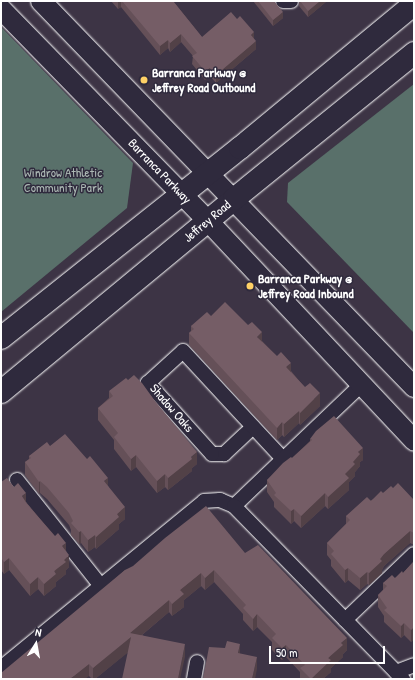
<!DOCTYPE html>
<html>
<head>
<meta charset="utf-8">
<style>
	body { margin:0 }
	#map { position:relative; width:415px; height:680px; overflow:hidden; background:#3d3445; font-family:"Patrick Hand",sans-serif }
	div>[style] { position:absolute }
	.green>* { inset:0; background:#59706a }
	.roads { filter:drop-shadow(0 0 1px #fff) drop-shadow(0 0 1px #fff) }
	.minor>* { height:14px; margin:-7px; padding:0 7px; transform-origin:7px; border-radius:7px; background:#2f2a3d }
	.secondary>* { height:20px; margin:-10px; padding:0 10px; transform-origin:10px; border-radius:10px; background:#2f2a3d }
	.primary>* { height:22px; margin:-11px; padding:0 11px; transform-origin:11px; border-radius:11px; background:#2f2a3d }
	.wall>* { inset:0; background:#655058 }
	.shaded-wall>* { inset:0; background:#524147 }
	.building>* { inset:0; background:#755d66 }
	.dots>* { width:11px; height:11px; translate:-50% -50%; box-sizing:border-box; border:2px solid #2f2a3d; border-radius:50% }
	span { translate:-50% -50%; white-space:nowrap; text-align:center; line-height:1.15; -webkit-text-stroke:3px #2f2a3d; paint-order:stroke }
	.poi-label { font-size:13px; color:#fff; font-weight:700 }
	.left { translate:0 -50%; text-align:left }
	.street-label { font-size:13px; color:#fff }
	.park-label { font-size:13px; color:#acb8b4 }
	.frame { position:absolute; inset:0; border:2px solid #fff; pointer-events:none }
	.north { position:absolute; left:16px; top:624px; width:40px; height:40px; -webkit-text-stroke:3px #2f2a3d; paint-order:stroke; rotate:11deg; font-size:11px; font-weight:700; line-height:16px; text-align:center; color:#fff }
	.north::after { content:''; display:block; margin:auto; width:14px; height:18px; background:#fff; clip-path:polygon(50% 0,100% 100%,50% 72%,0 100%) }
	.scale { position:absolute; left:269px; top:646px; width:116px; height:18px; box-sizing:border-box; border:2px solid #fff; border-top:0; padding-left:5px; font-size:12px; line-height:14px; white-space:nowrap; color:#fff; -webkit-text-stroke:3px #2f2a3d; paint-order:stroke }
</style>
</head>
<body>
<div id="map">
	<div class="green">
		<div style="clip-path:polygon(1px 27px,133px 163px,127px 208px,1px 312px)"></div>
		<div style="clip-path:polygon(414px 84px,414px 333px,287px 202px,288px 183px)"></div>
	</div>
	<div class="roads">
		<div class="minor">
			<div style="left:283px;top:1px;width:8px"></div>
			<div style="left:253px;top:427px;width:40px;rotate:137deg"></div>
			<div style="left:224px;top:454px;width:12px;rotate:180deg"></div>
			<div style="left:212px;top:454px;width:96px;rotate:-132deg"></div>
			<div style="left:148px;top:383px;width:47px;rotate:-42.4deg"></div>
			<div style="left:183px;top:351px;width:147px;rotate:47.2deg"></div>
			<div style="left:17px;top:480px;width:135px;rotate:51.6deg"></div>
			<div style="left:234px;top:506px;width:177px;rotate:-43.6deg"></div>
			<div style="left:345px;top:620px;width:95px;rotate:-43.7deg"></div>
			<div style="left:1px;top:668px;width:263px;rotate:-39.4deg"></div>
			<div style="left:204px;top:501px;width:16px;rotate:-4deg"></div>
			<div style="left:220px;top:500px;width:15px;rotate:23deg"></div>
			<div style="left:234px;top:506px;width:242px;rotate:45.7deg"></div>
			<div style="left:396px;top:672px;width:19px;rotate:-21deg"></div>
			<div style="left:194px;top:679px;width:17px;rotate:-80deg"></div>
		</div>
		<div class="secondary">
			<div style="left:41px;top:1px;width:537px;rotate:45.98deg"></div>
			<div style="left:1px;top:9px;width:296px;rotate:45.7deg"></div>
			<div style="left:208px;top:221px;width:301px;rotate:46.8deg"></div>
		</div>
		<div class="primary">
			<div style="left:1px;top:338px;width:305px;rotate:-38.5deg"></div>
			<div style="left:240px;top:148px;width:226px;rotate:-39.6deg"></div>
			<div style="left:1px;top:392px;width:303px;rotate:-39.6deg"></div>
			<div style="left:234px;top:199px;width:232px;rotate:-39deg"></div>
		</div>
	</div>
	<div class="wall">
		<div style="clip-path:polygon(111px 1px,173px 1px,202px 37px,254px 39px,256px 49px,216px 83px,210px 76px,205px 80px,192px 64px,193px 56px,181px 42px,170px 52px,168px 48px,160px 55px,121px 7px,118px 9px)"></div>
		<div style="clip-path:polygon(253px 1px,274px 1px,283px 18px,273px 26px)"></div>
		<div style="clip-path:polygon(299px 1px,327px 1px,308px 17px,299px 6px)"></div>
		<div style="clip-path:polygon(211px 316px,262px 341px,291px 371px,320px 406px,300px 425px,299px 423px,284px 437px,282px 435px,277px 440px,189px 345px,189px 333px,191px 331px,191px 326px)"></div>
		<div style="clip-path:polygon(109px 391px,197px 464px,192px 468px,192px 471px,168px 490px,165px 487px,157px 493px,136px 467px,131px 471px,114px 449px,114px 440px,98px 420px,98px 408px,109px 398px)"></div>
		<div style="clip-path:polygon(310px 439px,363px 460px,360px 462px,360px 466px,355px 472px,355px 476px,349px 482px,349px 490px,328px 509px,325px 506px,301px 528px,294px 521px,291px 524px,274px 507px,274px 502px,267px 492px,267px 480px,292px 458px,310px 441px)"></div>
		<div style="clip-path:polygon(50px 446px,108px 486px,125px 519px,119px 524px,119px 529px,96px 549px,95px 547px,88px 552px,81px 543px,79px 544px,71px 535px,71px 530px,69px 525px,47px 499px,40px 493px,39px 494px,25px 475px,25px 462px,29px 459px,29px 456px)"></div>
		<div style="clip-path:polygon(1px 482px,26px 502px,66px 550px,69px 567px,66px 570px,66px 574px,56px 582px,56px 586px,44px 596px,38px 589px,30px 596px,9px 570px,4px 574px,1px 570px)"></div>
		<div style="clip-path:polygon(393px 488px,414px 500px,414px 545px,410px 543px,384px 566px,382px 570px,382px 573px,369px 585px,367px 584px,360px 590px,348px 580px,345px 583px,331px 566px,331px 560px,327px 555px,327px 543px,346px 524px,346px 516px,383px 493px)"></div>
		<div style="clip-path:polygon(245px 553px,347px 650px,343px 654px,343px 657px,331px 668px,331px 672px,323px 679px,300px 679px,300px 672px,286px 657px,282px 660px,272px 650px,272px 642px,257px 627px,253px 631px,243px 620px,243px 614px,214px 582px,205px 590px,201px 586px,184px 600px,184px 607px,172px 616px,169px 612px,142px 635px,185px 657px,128px 652px,95px 679px,92px 679px,89px 676px,1px 679px,125px 570px)"></div>
		<div style="clip-path:polygon(414px 561px,414px 640px,411px 642px,404px 635px,401px 638px,384px 622px,384px 616px,378px 607px,378px 595px,383px 590px,383px 583px,395px 578px,403px 573px)"></div>
	</div>
	<div class="shaded-wall">
		<div style="clip-path:polygon(118px 1px,121px 1px,121px 7px,118px 9px)"></div>
		<div style="clip-path:polygon(320px 1px,327px 1px,308px 17px,308px 11px)"></div>
		<div style="clip-path:polygon(283px 12px,283px 18px,273px 26px,273px 20px)"></div>
		<div style="clip-path:polygon(254px 32px,254px 41px,251px 35px)"></div>
		<div style="clip-path:polygon(181px 34px,181px 42px,170px 52px,170px 43px)"></div>
		<div style="clip-path:polygon(168px 40px,168px 48px,160px 55px,160px 46px)"></div>
		<div style="clip-path:polygon(256px 41px,256px 49px,216px 83px,216px 75px)"></div>
		<div style="clip-path:polygon(210px 68px,210px 76px,205px 80px,205px 71px)"></div>
		<div style="clip-path:polygon(262px 332px,262px 344px,257px 337px)"></div>
		<div style="clip-path:polygon(291px 363px,291px 375px,286px 367px)"></div>
		<div style="clip-path:polygon(320px 393px,320px 406px,300px 425px,300px 413px)"></div>
		<div style="clip-path:polygon(299px 411px,299px 423px,284px 437px,284px 424px)"></div>
		<div style="clip-path:polygon(282px 422px,282px 435px,277px 440px,277px 428px)"></div>
		<div style="clip-path:polygon(363px 448px,363px 460px,360px 462px,360px 466px,355px 472px,355px 476px,349px 482px,349px 490px,328px 509px,328px 497px,358px 452px)"></div>
		<div style="clip-path:polygon(197px 452px,197px 464px,192px 468px,192px 471px,168px 490px,168px 478px)"></div>
		<div style="clip-path:polygon(136px 455px,136px 467px,131px 471px,131px 459px)"></div>
		<div style="clip-path:polygon(165px 474px,165px 487px,157px 493px,157px 481px)"></div>
		<div style="clip-path:polygon(108px 478px,108px 490px,104px 481px)"></div>
		<div style="clip-path:polygon(40px 481px,40px 493px,39px 494px,39px 482px)"></div>
		<div style="clip-path:polygon(26px 493px,26px 505px,22px 496px)"></div>
		<div style="clip-path:polygon(325px 493px,325px 506px,301px 528px,301px 516px)"></div>
		<div style="clip-path:polygon(125px 507px,125px 519px,119px 524px,119px 529px,96px 549px,96px 537px,117px 514px)"></div>
		<div style="clip-path:polygon(294px 509px,294px 521px,291px 524px,291px 511px)"></div>
		<div style="clip-path:polygon(81px 531px,81px 543px,79px 544px,79px 532px)"></div>
		<div style="clip-path:polygon(410px 531px,410px 543px,384px 566px,382px 570px,382px 573px,369px 585px,369px 573px,384px 554px)"></div>
		<div style="clip-path:polygon(95px 535px,95px 547px,88px 552px,88px 540px)"></div>
		<div style="clip-path:polygon(66px 543px,66px 555px,62px 546px)"></div>
		<div style="clip-path:polygon(69px 555px,69px 567px,66px 570px,66px 574px,56px 582px,56px 586px,44px 596px,44px 584px,64px 560px)"></div>
		<div style="clip-path:polygon(9px 558px,9px 570px,4px 574px,4px 562px)"></div>
		<div style="clip-path:polygon(348px 568px,348px 580px,345px 583px,345px 570px)"></div>
		<div style="clip-path:polygon(214px 570px,214px 582px,205px 590px,205px 578px)"></div>
		<div style="clip-path:polygon(367px 572px,367px 584px,360px 590px,360px 578px)"></div>
		<div style="clip-path:polygon(201px 573px,201px 586px,184px 600px,184px 607px,172px 616px,172px 604px,180px 590px)"></div>
		<div style="clip-path:polygon(38px 577px,38px 589px,30px 596px,30px 584px)"></div>
		<div style="clip-path:polygon(169px 600px,169px 612px,131px 644px,131px 650px,95px 679px,93px 679px,93px 668px,130px 633px)"></div>
		<div style="clip-path:polygon(257px 614px,257px 627px,253px 631px,253px 619px)"></div>
		<div style="clip-path:polygon(404px 623px,404px 635px,401px 638px,401px 626px)"></div>
		<div style="clip-path:polygon(414px 627px,414px 640px,411px 642px,411px 630px)"></div>
		<div style="clip-path:polygon(347px 638px,347px 650px,343px 654px,343px 657px,331px 668px,331px 672px,323px 679px,311px 679px,341px 643px)"></div>
		<div style="clip-path:polygon(185px 644px,185px 657px,180px 679px,178px 679px)"></div>
		<div style="clip-path:polygon(240px 644px,240px 656px,238px 653px)"></div>
		<div style="clip-path:polygon(286px 645px,286px 657px,282px 660px,282px 648px)"></div>
		<div style="clip-path:polygon(257px 657px,257px 669px,255px 679px,252px 679px)"></div>
		<div style="clip-path:polygon(89px 664px,89px 676px,85px 679px,70px 679px)"></div>
	</div>
	<div class="building">
		<div style="clip-path:polygon(122px 1px,173px 1px,202px 37px,231px 12px,237px 19px,240px 16px,254px 32px,251px 35px,256px 41px,216px 75px,210px 68px,205px 71px,192px 56px,197px 53px,181px 34px,170px 43px,168px 40px,160px 46px)"></div>
		<div style="clip-path:polygon(258px 1px,274px 1px,283px 12px,273px 20px)"></div>
		<div style="clip-path:polygon(300px 1px,320px 1px,308px 11px)"></div>
		<div style="clip-path:polygon(225px 302px,248px 325px,252px 322px,262px 332px,257px 337px,277px 356px,281px 352px,291px 363px,286px 367px,305px 387px,310px 383px,320px 393px,300px 413px,299px 411px,284px 424px,282px 422px,277px 428px,189px 333px,194px 329px,191px 326px,207px 312px,211px 316px)"></div>
		<div style="clip-path:polygon(134px 375px,142px 383px,155px 401px,197px 452px,191px 457px,192px 459px,168px 478px,165px 474px,157px 481px,136px 455px,131px 459px,114px 437px,118px 433px,98px 408px,113px 396px,109px 391px,126px 378px,128px 380px)"></div>
		<div style="clip-path:polygon(334px 416px,363px 448px,358px 452px,360px 454px,353px 462px,355px 464px,345px 474px,349px 478px,328px 497px,325px 493px,301px 516px,294px 509px,291px 511px,274px 495px,276px 493px,267px 480px,283px 463px,291px 457px,292px 458px,312px 440px,310px 439px,316px 431px)"></div>
		<div style="clip-path:polygon(65px 434px,87px 459px,90px 456px,108px 478px,104px 481px,125px 507px,117px 514px,119px 517px,96px 537px,95px 535px,88px 540px,81px 531px,79px 532px,71px 523px,73px 521px,69px 513px,47px 487px,40px 481px,39px 482px,25px 462px,31px 458px,29px 456px,47px 442px,50px 446px)"></div>
		<div style="clip-path:polygon(7px 478px,14px 487px,18px 483px,26px 493px,22px 496px,27px 504px,55px 536px,58px 533px,66px 543px,62px 546px,69px 555px,64px 560px,66px 562px,54px 571px,56px 574px,44px 584px,38px 577px,30px 584px,9px 558px,4px 562px,1px 558px,1px 482px)"></div>
		<div style="clip-path:polygon(398px 483px,414px 500px,414px 533px,410px 531px,384px 554px,380px 559px,382px 561px,369px 573px,367px 572px,360px 578px,348px 568px,345px 570px,331px 554px,334px 551px,327px 543px,350px 520px,346px 516px,367px 497px,371px 501px,381px 491px,383px 493px,391px 486px,393px 488px)"></div>
		<div style="clip-path:polygon(206px 506px,245px 553px,258px 545px,347px 638px,341px 643px,343px 645px,328px 658px,331px 660px,311px 679px,300px 668px,305px 665px,286px 645px,282px 648px,272px 638px,276px 634px,257px 614px,253px 619px,243px 608px,246px 605px,214px 570px,205px 578px,201px 573px,180px 590px,184px 594px,172px 604px,169px 600px,130px 633px,185px 644px,178px 679px,122px 679px,131px 637px,93px 668px,89px 664px,70px 679px,1px 679px,1px 673px,125px 570px,133px 566px,165px 538px)"></div>
		<div style="clip-path:polygon(414px 561px,414px 627px,411px 630px,404px 623px,401px 626px,384px 610px,387px 608px,378px 595px,387px 586px,383px 583px,392px 575px,395px 578px,402px 571px,403px 573px)"></div>
		<div style="clip-path:polygon(227px 641px,240px 644px,238px 653px,257px 657px,252px 679px,203px 679px,209px 647px,225px 648px)"></div>
	</div>
	<div class="dots">
		<div style="left:144px;top:80px;background:#ffd166"></div>
		<div style="left:250px;top:286px;background:#ffd166"></div>
	</div>
	<div class="poi-label">
		<span class="left" style="left:152px;top:80px">Barranca Parkway @<br>Jeffrey Road Outbound</span>
		<span class="left" style="left:258px;top:286px">Barranca Parkway @<br>Jeffrey Road Inbound</span>
	</div>
	<div class="street-label">
		<span style="left:160px;top:171px;rotate:46deg">Barranca Parkway</span>
		<span style="left:207px;top:221px;rotate:-40deg">Jeffrey Road</span>
		<span style="left:172px;top:408px;rotate:49deg">Shadow Oaks</span>
	</div>
	<div class="park-label">
		<span style="left:63px;top:180px">Windrow Athletic<br>Community Park</span>
	</div>
	<div class="frame"></div>
	<div class="north">N</div>
	<div class="scale">50 m</div>
</div>
</body>
</html>
